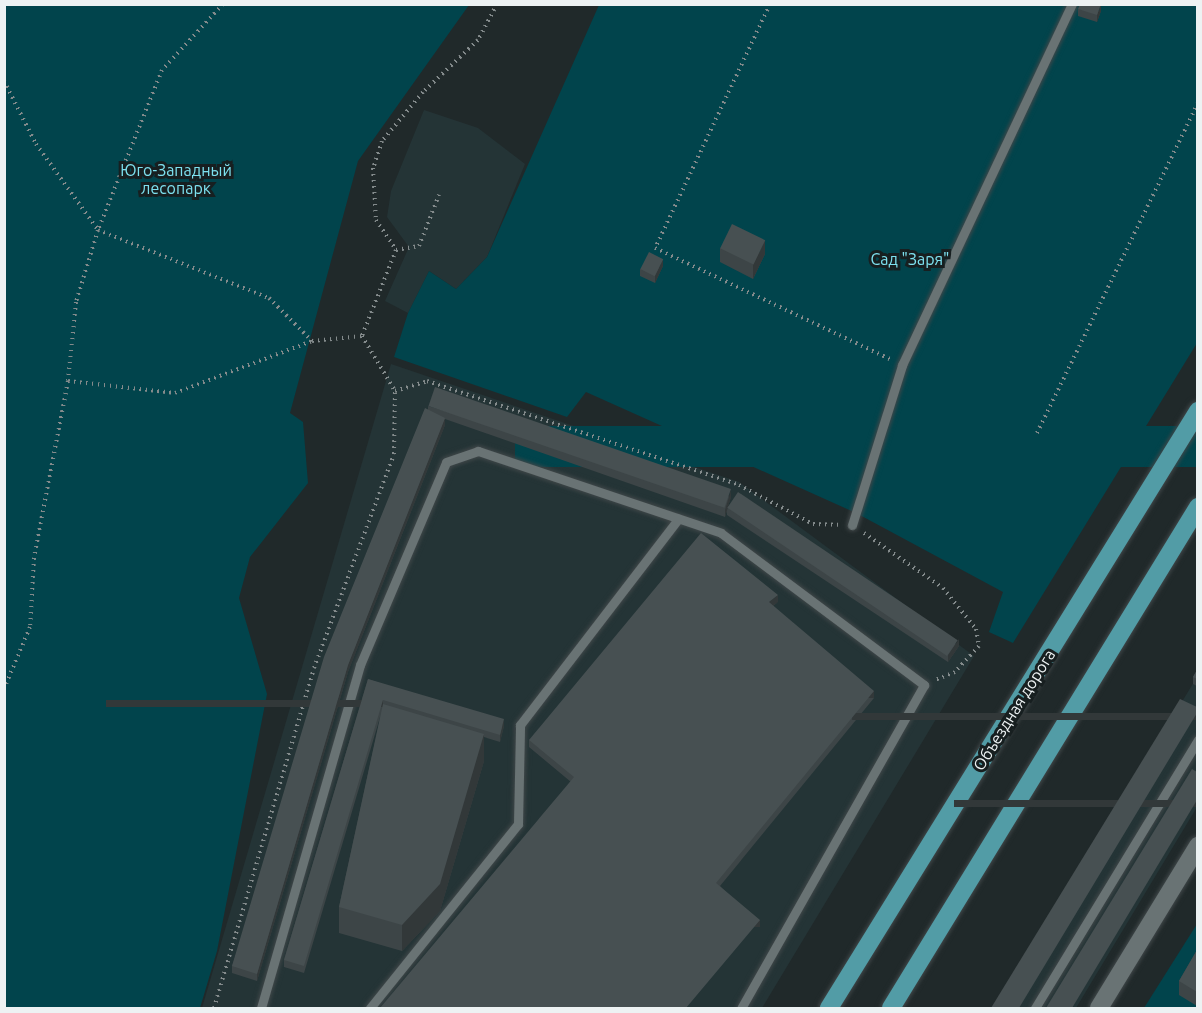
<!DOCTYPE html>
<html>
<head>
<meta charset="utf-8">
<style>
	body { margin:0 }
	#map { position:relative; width:1202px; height:1013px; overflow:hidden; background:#20292a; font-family:Ubuntu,sans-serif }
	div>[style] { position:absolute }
	.built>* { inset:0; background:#243436 }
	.green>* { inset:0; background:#01444c; transform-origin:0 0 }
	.path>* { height:4px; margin-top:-2px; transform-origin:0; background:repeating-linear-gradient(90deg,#848b8c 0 1.5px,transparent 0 6px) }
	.roads { filter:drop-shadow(0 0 2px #404749) drop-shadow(0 0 2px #404749) }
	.lane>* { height:9px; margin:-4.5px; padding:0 4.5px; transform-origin:4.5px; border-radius:4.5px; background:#697374 }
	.street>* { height:18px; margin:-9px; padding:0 9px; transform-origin:9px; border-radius:9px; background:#697374 }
	.primary>* { height:18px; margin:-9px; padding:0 9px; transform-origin:9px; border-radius:9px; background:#529ca6 }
	.wall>* { inset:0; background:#3d4547 }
	.shaded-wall>* { inset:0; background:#323839; transform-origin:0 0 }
	.building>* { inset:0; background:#475052; transform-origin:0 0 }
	span { translate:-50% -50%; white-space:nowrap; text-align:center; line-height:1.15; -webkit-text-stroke:6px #171f20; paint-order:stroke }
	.park-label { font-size:16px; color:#7de1ef }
	.street-label { font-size:16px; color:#edf2f3 }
	.frame { position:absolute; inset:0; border:6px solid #edf2f3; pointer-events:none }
</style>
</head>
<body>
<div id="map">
	<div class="built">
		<div style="clip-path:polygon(424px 110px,478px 128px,525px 164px,487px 257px,456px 289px,429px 271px,408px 313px,385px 301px,409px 247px,387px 217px,391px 191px)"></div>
		<div style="clip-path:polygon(391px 364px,739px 482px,974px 656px,762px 1008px,202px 1008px)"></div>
		<div style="clip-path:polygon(1197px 677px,1197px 807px,1076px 1008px,996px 1008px)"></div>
	</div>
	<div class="green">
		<div style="clip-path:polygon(5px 4px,469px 5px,358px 161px,290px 413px,303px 422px,308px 483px,250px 557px,239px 598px,267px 694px,217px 951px,200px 1008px,5px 1008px)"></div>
		<div style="clip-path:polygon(599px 5px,1197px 5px,1197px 343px,1013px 643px,989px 632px,1003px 592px,856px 513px,586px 392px,567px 417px,394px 357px,408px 313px,429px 271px,456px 289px,487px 257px)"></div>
		<div style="left:1197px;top:426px;width:41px;height:682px;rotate:90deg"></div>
		<div style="clip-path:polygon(1197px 924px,1197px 1008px,1144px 1008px)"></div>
	</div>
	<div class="path">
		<div style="left:223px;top:4px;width:90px;rotate:132.7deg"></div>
		<div style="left:162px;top:70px;width:172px;rotate:111.8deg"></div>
		<div style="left:98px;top:230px;width:184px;rotate:21.7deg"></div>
		<div style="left:269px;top:298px;width:61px;rotate:45deg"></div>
		<div style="left:497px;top:4px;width:41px;rotate:117.8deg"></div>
		<div style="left:478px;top:40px;width:76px;rotate:136.6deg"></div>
		<div style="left:423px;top:92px;width:64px;rotate:129.9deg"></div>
		<div style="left:382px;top:141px;width:28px;rotate:108deg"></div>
		<div style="left:373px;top:168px;width:52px;rotate:86.7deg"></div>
		<div style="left:376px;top:220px;width:36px;rotate:56deg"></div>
		<div style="left:396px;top:250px;width:92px;rotate:111.6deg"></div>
		<div style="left:362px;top:336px;width:64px;rotate:59deg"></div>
		<div style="left:395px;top:391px;width:34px;rotate:-17deg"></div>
		<div style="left:427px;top:381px;width:329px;rotate:18.4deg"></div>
		<div style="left:739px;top:485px;width:84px;rotate:27.8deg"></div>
		<div style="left:813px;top:524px;width:25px;rotate:2deg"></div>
		<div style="left:770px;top:4px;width:270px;rotate:115.2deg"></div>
		<div style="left:655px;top:248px;width:260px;rotate:25.3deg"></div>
		<div style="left:4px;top:81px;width:71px;rotate:63.1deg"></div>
		<div style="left:36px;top:144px;width:106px;rotate:54.2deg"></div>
		<div style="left:98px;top:230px;width:75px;rotate:107deg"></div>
		<div style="left:76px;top:302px;width:79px;rotate:95.8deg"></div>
		<div style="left:68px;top:381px;width:180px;rotate:100.9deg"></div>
		<div style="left:34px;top:558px;width:69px;rotate:93.3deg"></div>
		<div style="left:30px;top:627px;width:67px;rotate:112.8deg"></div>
		<div style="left:396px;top:250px;width:23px;rotate:-10deg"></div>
		<div style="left:419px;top:246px;width:55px;rotate:-68.6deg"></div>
		<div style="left:68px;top:381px;width:108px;rotate:6.4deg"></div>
		<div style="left:175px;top:393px;width:147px;rotate:-20.8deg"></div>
		<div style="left:312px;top:341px;width:50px;rotate:-5.7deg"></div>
		<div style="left:1037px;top:433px;width:367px;rotate:-64deg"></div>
		<div style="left:864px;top:533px;width:96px;rotate:34.8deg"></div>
		<div style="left:943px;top:588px;width:53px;rotate:51.2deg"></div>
		<div style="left:976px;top:629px;width:17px;rotate:80deg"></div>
		<div style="left:979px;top:646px;width:35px;rotate:133deg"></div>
		<div style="left:955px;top:672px;width:22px;rotate:158deg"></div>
		<div style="left:214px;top:1008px;width:354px;rotate:-73.6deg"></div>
		<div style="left:314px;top:668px;width:228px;rotate:-69.5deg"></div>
		<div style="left:394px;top:454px;width:63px;rotate:-89.1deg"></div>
	</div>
	<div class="roads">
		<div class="lane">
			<div style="left:852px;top:525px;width:168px;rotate:-72.6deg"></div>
			<div style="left:902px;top:365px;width:399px;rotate:-64.8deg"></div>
			<div style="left:261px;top:1008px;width:357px;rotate:-73.9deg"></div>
			<div style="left:360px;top:665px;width:220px;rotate:-67deg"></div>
			<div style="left:446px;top:462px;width:34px;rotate:-19deg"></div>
			<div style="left:478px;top:451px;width:256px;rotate:18.6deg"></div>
			<div style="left:721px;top:533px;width:254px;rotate:36.8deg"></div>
			<div style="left:924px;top:685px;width:371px;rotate:119.5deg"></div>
			<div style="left:370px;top:1008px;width:236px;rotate:-51.2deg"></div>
			<div style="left:518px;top:824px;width:99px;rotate:-88.8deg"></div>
			<div style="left:520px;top:725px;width:260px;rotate:-52.5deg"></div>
			<div style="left:1035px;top:1008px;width:314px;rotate:-58.7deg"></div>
		</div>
		<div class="street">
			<div style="left:1099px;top:1008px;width:190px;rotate:-58.6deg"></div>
		</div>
		<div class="primary">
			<div style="left:829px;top:1008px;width:702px;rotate:-58.28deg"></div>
			<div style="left:891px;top:1008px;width:588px;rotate:-58.5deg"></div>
		</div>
	</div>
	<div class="wall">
		<div style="clip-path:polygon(1078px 9px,1101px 11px,1097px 22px,1078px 16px)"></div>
		<div style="clip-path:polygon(720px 248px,765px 254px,753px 279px,720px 262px)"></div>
		<div style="clip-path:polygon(663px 266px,655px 283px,640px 276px,640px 269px)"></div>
		<div style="clip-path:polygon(428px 406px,731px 497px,728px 506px,959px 646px,948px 662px,727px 515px,727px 511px,725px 517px,445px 419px,445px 425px,348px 672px,257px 981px,232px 973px,232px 966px,428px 410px)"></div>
		<div style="clip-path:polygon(778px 602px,773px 606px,874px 698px,720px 886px,760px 927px,571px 782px,529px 747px,529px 740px)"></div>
		<div style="clip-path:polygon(1197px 670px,1197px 686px,1193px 684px,1193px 677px)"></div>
		<div style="clip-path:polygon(368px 679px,504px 726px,500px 742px,484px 737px,484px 761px,440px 911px,402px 951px,339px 933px,339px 907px,381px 714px,304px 973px,284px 967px,284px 960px)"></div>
		<div style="clip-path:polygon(1197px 950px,1197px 1006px,1179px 995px,1179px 981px)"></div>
	</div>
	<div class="shaded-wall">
		<div style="clip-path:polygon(1101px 4px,1101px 11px,1097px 22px,1097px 15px)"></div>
		<div style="clip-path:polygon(765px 240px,765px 254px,753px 279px,753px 265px)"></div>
		<div style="clip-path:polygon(663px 259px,663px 266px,655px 283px,655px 276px)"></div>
		<div style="clip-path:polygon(445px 418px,445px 425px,348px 672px,257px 981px,257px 974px,348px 665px)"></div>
		<div style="clip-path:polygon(731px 490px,731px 497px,725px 517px,725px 510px)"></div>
		<div style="clip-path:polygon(778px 595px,778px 602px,769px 609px,769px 602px)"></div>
		<div style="clip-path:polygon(959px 639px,959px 646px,948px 662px,948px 655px)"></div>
		<div style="left:874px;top:691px;width:7px;height:249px;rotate:90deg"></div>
		<div style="left:383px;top:700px;width:7px;height:277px;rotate:90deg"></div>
		<div style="left:1197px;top:713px;width:7px;height:345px;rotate:90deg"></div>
		<div style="clip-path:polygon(504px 719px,504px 726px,500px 742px,500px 735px)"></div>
		<div style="clip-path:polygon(484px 734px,484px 761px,440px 911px,402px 951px,402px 925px)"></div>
		<div style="left:1197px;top:800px;width:7px;height:243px;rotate:90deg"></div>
		<div style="left:760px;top:920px;width:7px;height:115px;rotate:90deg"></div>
	</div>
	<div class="building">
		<div style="clip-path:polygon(1080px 4px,1101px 4px,1097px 15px,1078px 9px)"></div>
		<div style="left:732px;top:224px;width:37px;height:27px;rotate:26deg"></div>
		<div style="left:649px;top:252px;width:16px;height:19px;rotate:27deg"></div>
		<div style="left:435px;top:387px;width:313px;height:20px;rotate:19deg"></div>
		<div style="clip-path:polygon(425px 408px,445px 418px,348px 665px,257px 974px,232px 966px,324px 657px)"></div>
		<div style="left:738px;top:492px;width:265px;height:19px;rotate:34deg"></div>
		<div style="clip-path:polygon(701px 533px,778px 595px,769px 602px,874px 691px,716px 883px,760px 920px,686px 1008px,380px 1008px,574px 777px,529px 740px)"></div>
		<div style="clip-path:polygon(1197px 670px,1197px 679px,1193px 677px)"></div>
		<div style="clip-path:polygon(368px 679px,504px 719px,500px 735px,383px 700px,304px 966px,284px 960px)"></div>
		<div style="clip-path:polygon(1180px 699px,1197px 707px,1197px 713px,1019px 1008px,991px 1008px)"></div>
		<div style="clip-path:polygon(383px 704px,484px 734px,440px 884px,402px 925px,339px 907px)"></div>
		<div style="clip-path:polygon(1192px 769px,1197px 772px,1197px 800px,1072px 1008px,1046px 1008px)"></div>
		<div style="clip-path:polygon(1197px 950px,1197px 992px,1179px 981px)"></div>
	</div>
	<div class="park-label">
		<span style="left:176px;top:179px">Юго-Западный<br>лесопарк</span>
		<span style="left:910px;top:259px">Сад "Заря"</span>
	</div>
	<div class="street-label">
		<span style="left:1014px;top:710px;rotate:-58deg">Объездная дорога</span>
	</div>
	<div class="frame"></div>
</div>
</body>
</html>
